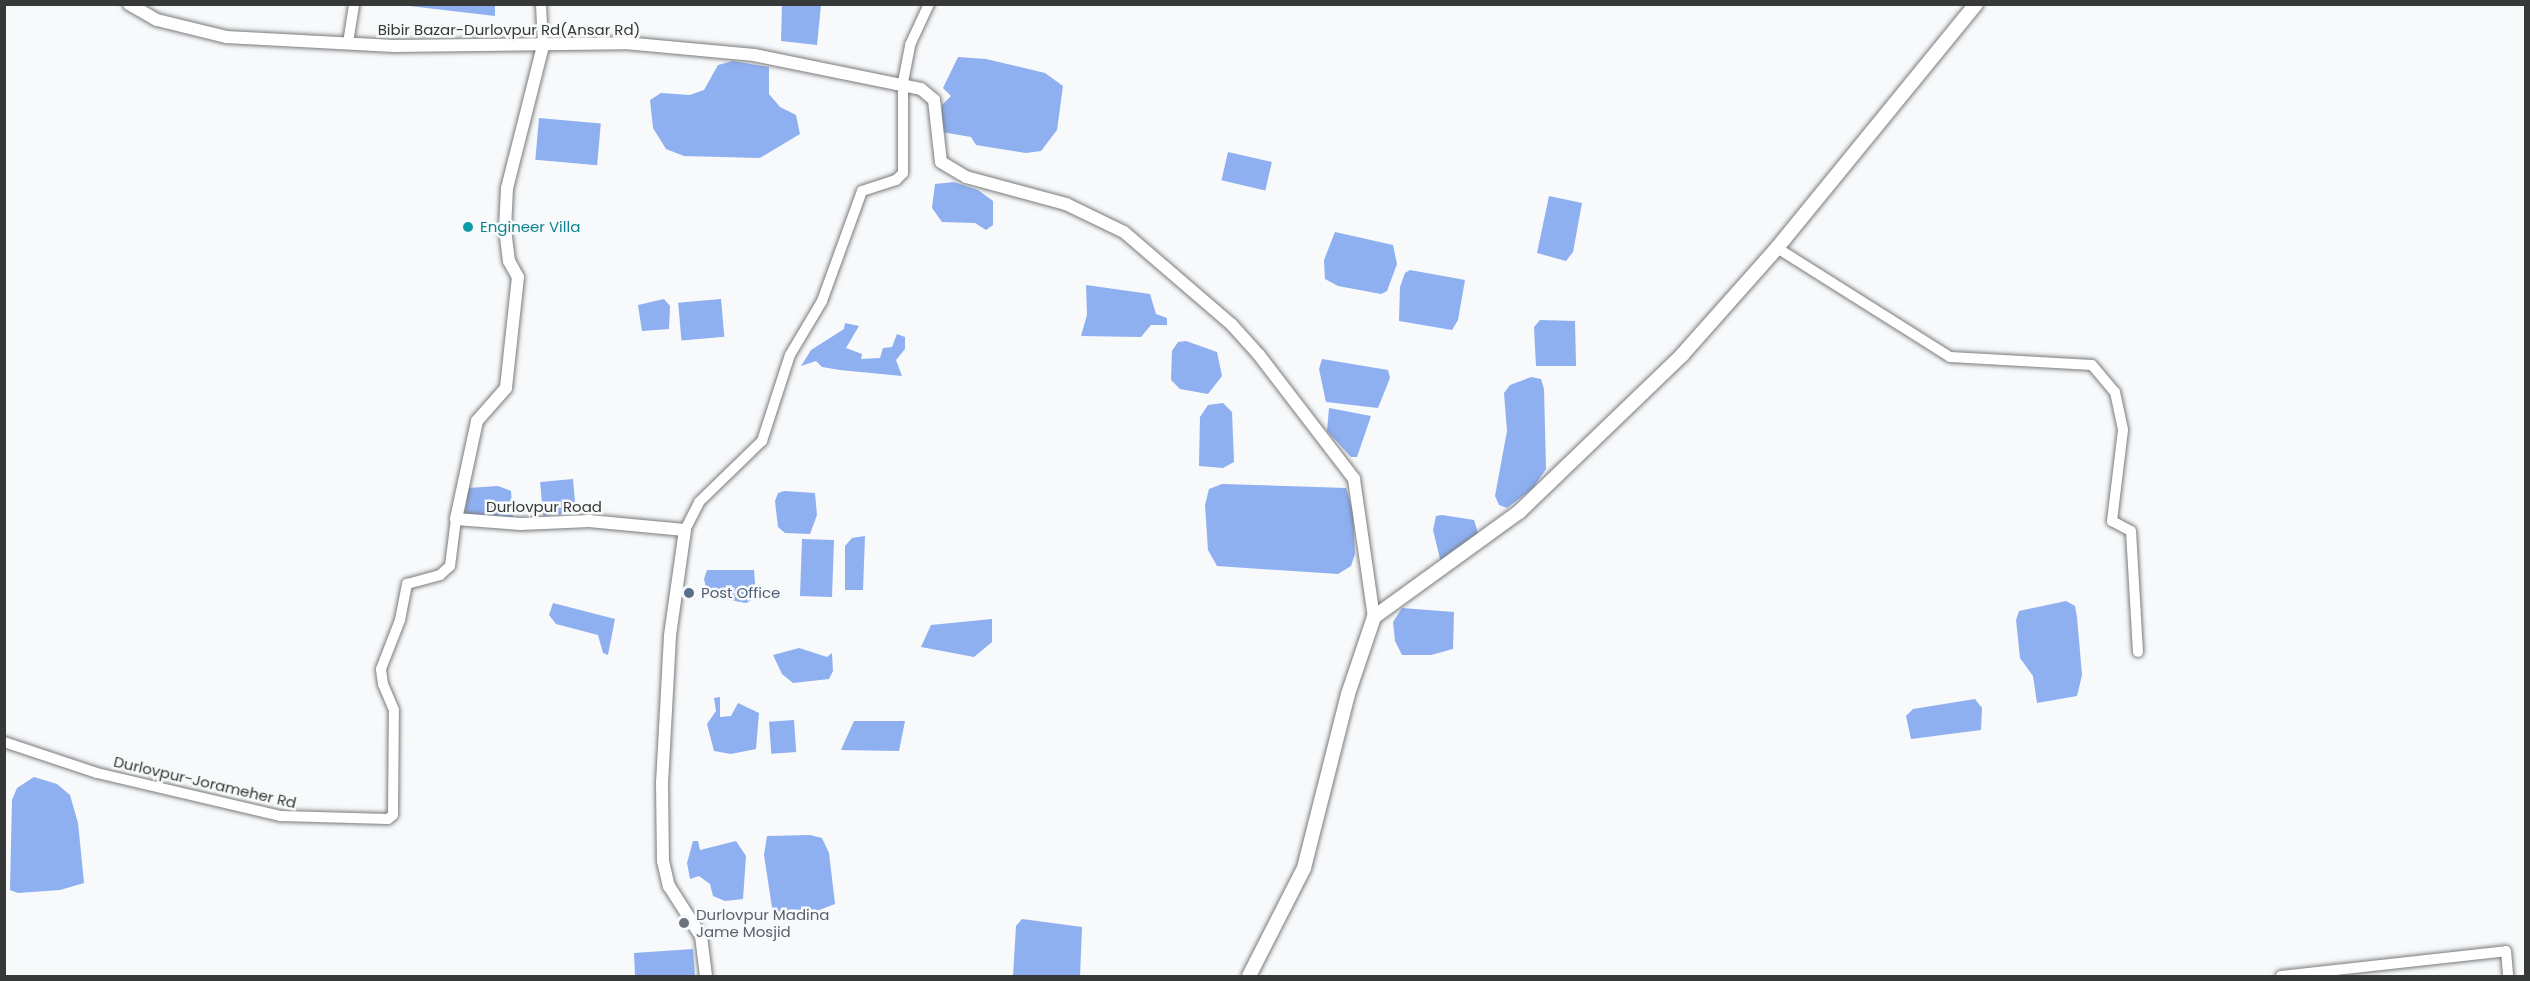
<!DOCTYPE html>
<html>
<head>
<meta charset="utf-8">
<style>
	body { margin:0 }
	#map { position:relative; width:2530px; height:981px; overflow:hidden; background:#f7f9fa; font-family:Poppins,sans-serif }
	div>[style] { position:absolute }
	.water>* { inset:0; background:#8eaff0; transform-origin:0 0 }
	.roads { filter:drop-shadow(0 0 2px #7a7b7d) drop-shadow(0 0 2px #7a7b7d) }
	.minor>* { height:10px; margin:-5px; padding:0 5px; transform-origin:5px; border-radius:5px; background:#fff }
	.tertiary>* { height:12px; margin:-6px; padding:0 6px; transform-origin:6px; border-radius:6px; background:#fff }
	.secondary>* { height:14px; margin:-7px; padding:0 7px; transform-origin:7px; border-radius:7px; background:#fff }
	.dots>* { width:16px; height:16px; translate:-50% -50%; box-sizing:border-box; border:3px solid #f7f9fa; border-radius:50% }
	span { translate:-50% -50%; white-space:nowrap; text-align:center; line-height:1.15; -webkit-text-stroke:5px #f7f9fa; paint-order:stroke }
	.street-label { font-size:15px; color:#373838 }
	.culture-label { font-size:15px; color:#0d838f }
	.left { translate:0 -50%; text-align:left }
	.service-label { font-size:15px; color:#4e5e75 }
	.worship-label { font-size:15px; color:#5b616d }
	.frame { position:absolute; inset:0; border:6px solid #373838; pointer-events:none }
</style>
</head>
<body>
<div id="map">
	<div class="water">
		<div style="clip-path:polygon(401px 5px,495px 4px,495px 16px)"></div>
		<div style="clip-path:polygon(782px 5px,821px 5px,817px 45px,781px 41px)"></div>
		<div style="clip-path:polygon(958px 57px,986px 59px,1045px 73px,1063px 86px,1057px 130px,1041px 151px,1026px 153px,976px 145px,971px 137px,942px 132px,942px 105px,951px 96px,943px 88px)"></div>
		<div style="clip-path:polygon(733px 61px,769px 67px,769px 94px,780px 107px,796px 115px,800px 134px,760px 158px,684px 156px,666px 149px,653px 128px,650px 100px,661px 93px,690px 95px,704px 90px,718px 65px)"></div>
		<div style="left:539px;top:118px;width:62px;height:42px;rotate:5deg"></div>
		<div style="left:1228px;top:152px;width:45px;height:29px;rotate:13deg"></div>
		<div style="clip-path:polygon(954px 182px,978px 190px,993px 201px,993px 225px,986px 230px,975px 223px,942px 222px,932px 208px,935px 184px)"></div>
		<div style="clip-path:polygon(1549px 196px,1582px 203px,1573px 252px,1566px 261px,1537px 253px)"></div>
		<div style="clip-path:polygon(1335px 232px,1393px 245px,1397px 264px,1387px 291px,1381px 294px,1338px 286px,1325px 279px,1324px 260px)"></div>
		<div style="clip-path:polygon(1410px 270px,1465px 280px,1458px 320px,1452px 330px,1399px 321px,1400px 287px,1405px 273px)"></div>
		<div style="clip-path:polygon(1086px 285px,1150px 294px,1156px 314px,1167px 318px,1167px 325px,1151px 325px,1141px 337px,1081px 336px,1087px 315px)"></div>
		<div style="clip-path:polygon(664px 299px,670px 306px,669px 329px,642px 331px,638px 305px)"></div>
		<div style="left:721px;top:299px;width:38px;height:43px;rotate:85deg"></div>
		<div style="clip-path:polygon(1540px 320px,1575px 321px,1576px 366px,1536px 366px,1534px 327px)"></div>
		<div style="clip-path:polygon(845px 323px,859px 326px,846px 348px,862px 354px,861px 359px,880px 358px,883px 348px,892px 347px,897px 334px,905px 337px,905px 349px,896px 360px,902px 376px,840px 370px,822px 367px,816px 361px,801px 366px,811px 350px,844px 329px)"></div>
		<div style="clip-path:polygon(1186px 341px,1217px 352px,1222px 376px,1208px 394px,1180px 389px,1171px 380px,1172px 351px,1178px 342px)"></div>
		<div style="clip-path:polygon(1322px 359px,1388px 370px,1390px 378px,1378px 408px,1326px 402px,1319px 369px)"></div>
		<div style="clip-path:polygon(1531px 377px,1541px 379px,1544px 389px,1546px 469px,1533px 488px,1507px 508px,1499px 505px,1495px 496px,1507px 431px,1504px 393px,1510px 385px)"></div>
		<div style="clip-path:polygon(1223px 403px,1232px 412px,1234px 462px,1223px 468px,1199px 466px,1200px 417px,1208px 405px)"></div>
		<div style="clip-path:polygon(1329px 408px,1371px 416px,1357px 457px,1351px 457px,1327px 431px)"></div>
		<div style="left:573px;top:479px;width:34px;height:33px;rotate:85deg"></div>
		<div style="clip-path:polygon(1222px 484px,1346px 488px,1353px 511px,1355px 554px,1351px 566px,1338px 574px,1217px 566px,1208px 550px,1205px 505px,1209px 489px)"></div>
		<div style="clip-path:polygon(498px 486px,511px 491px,513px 518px,465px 514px,468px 488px)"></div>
		<div style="clip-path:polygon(784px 491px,815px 493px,817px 515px,810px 534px,785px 533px,778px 527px,775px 501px,778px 493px)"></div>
		<div style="clip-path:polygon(1442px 515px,1474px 520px,1478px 533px,1476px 538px,1441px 563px,1433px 530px,1436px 516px)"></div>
		<div style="clip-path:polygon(865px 536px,863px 590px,845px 590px,845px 546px,852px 538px)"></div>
		<div style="left:802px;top:539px;width:32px;height:57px;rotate:2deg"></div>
		<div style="clip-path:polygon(707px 570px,754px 570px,756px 598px,746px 603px,708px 596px,704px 579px)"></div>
		<div style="clip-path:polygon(2066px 601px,2075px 606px,2077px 617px,2082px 675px,2077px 696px,2037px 703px,2033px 676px,2020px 658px,2016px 620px,2019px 611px)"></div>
		<div style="clip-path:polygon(553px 603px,615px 619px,608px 655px,603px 653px,598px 635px,556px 624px,549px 615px)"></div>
		<div style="clip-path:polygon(1402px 608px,1454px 612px,1453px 649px,1431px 655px,1402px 655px,1395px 641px,1393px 622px)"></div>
		<div style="clip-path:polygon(992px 619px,992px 642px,974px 657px,921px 647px,931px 625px)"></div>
		<div style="clip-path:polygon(799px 648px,827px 657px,832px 653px,833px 671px,829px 679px,793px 683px,782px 674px,773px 655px)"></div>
		<div style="clip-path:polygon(720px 697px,720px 717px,731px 716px,738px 703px,759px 713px,756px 749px,731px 754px,714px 751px,707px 724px,716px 711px,714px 698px)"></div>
		<div style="clip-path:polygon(1975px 699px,1982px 708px,1981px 730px,1911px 739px,1906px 716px,1913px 709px)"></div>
		<div style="left:794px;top:720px;width:32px;height:25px;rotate:86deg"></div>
		<div style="clip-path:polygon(854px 721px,905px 721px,899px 751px,841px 750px)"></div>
		<div style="clip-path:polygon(34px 777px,57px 784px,70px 795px,78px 823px,84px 883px,60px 890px,18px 893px,10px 890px,12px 800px,17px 788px)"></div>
		<div style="clip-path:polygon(810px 835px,822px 838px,829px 853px,835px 904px,814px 912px,773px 914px,764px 855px,767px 836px)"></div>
		<div style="clip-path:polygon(693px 841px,698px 841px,700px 850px,736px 841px,746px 856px,743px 899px,725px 901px,713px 896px,710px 884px,699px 876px,690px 879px,687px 863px)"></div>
		<div style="clip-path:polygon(1022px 919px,1082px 927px,1080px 976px,1013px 976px,1016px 926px)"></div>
		<div style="clip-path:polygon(693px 949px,695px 976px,635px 976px,634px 953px)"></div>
	</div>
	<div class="roads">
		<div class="minor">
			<div style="left:541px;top:4px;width:42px;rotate:87.3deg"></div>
			<div style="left:348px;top:43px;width:39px;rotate:-81deg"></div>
			<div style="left:1777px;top:248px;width:204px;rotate:32.2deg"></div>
			<div style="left:1950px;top:357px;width:142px;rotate:3.2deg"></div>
			<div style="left:2092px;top:365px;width:35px;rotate:50deg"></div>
			<div style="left:2115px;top:392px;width:39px;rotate:78deg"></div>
			<div style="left:2123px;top:430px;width:92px;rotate:96.9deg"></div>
			<div style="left:2112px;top:521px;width:21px;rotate:28deg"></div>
			<div style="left:2131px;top:531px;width:121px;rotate:86.7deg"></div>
			<div style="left:685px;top:530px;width:31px;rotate:-63deg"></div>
			<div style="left:699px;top:502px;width:88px;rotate:-44.1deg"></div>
			<div style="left:762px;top:441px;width:90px;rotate:-72deg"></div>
			<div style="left:790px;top:355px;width:63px;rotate:-59.3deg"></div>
			<div style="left:822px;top:301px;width:117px;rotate:-70deg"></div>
			<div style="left:862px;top:191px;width:36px;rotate:-18deg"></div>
			<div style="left:896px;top:180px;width:10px;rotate:-45deg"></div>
			<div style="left:903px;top:173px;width:91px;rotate:-90deg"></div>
			<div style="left:903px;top:82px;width:38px;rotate:-79deg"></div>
			<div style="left:910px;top:45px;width:45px;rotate:-65.1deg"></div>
			<div style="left:4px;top:742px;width:98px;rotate:18.4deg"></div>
			<div style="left:97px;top:773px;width:189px;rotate:13.2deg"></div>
			<div style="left:281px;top:816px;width:107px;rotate:1.6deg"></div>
			<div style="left:388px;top:819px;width:6px;rotate:-39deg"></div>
			<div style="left:393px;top:815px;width:105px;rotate:-89.5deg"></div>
			<div style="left:394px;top:710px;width:28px;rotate:-113deg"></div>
			<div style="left:383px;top:684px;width:15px;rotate:-98deg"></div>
			<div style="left:381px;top:669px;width:53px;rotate:-68.8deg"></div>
			<div style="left:400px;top:620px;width:37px;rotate:-79deg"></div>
			<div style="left:407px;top:584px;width:34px;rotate:-15deg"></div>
			<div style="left:440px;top:575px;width:13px;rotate:-42deg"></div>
			<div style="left:450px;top:566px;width:47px;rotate:-82.7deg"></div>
			<div style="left:2281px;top:976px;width:226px;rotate:-6.3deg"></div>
			<div style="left:2506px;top:951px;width:25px;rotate:85deg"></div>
		</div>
		<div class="tertiary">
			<div style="left:129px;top:4px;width:32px;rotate:30deg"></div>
			<div style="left:157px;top:20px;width:71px;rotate:13.8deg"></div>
			<div style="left:226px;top:37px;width:168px;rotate:3.1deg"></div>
			<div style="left:394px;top:46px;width:231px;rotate:-0.7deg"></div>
			<div style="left:625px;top:43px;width:130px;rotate:5.3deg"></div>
			<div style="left:754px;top:55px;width:170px;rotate:11.5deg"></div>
			<div style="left:921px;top:89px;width:17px;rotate:40deg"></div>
			<div style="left:934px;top:100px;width:62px;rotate:83.6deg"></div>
			<div style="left:941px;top:162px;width:29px;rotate:31deg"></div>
			<div style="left:966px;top:177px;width:104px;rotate:15.1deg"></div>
			<div style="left:1066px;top:204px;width:64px;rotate:25.8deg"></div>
			<div style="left:1124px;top:232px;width:143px;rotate:40.7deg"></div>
			<div style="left:1232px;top:325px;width:40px;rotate:48deg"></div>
			<div style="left:1259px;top:355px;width:156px;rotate:52.5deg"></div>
			<div style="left:1354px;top:479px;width:139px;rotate:81.8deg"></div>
			<div style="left:543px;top:46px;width:146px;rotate:104.2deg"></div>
			<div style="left:507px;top:188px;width:41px;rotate:92.8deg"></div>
			<div style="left:505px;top:229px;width:32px;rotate:83deg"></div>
			<div style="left:509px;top:261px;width:18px;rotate:61deg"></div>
			<div style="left:518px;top:277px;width:112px;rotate:96.2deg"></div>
			<div style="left:506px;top:388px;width:44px;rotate:131.3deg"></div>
			<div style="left:477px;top:421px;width:100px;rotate:102.1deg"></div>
			<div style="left:456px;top:519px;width:65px;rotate:4.4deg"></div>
			<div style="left:521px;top:524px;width:68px;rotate:-2.5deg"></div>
			<div style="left:589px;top:521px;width:96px;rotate:5.4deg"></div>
			<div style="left:685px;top:530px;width:107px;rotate:98.1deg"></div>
			<div style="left:670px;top:636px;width:146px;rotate:93.1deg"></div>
			<div style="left:662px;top:782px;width:79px;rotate:89.3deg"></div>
			<div style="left:663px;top:861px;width:26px;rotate:77deg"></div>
			<div style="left:669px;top:886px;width:59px;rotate:57.4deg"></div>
			<div style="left:701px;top:936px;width:40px;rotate:82.9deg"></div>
		</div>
		<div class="secondary">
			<div style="left:1249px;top:976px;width:121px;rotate:-63deg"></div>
			<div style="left:1304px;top:868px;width:179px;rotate:-75.8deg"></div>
			<div style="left:1348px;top:694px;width:81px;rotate:-71.3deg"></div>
			<div style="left:1374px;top:617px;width:179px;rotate:-35.9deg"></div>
			<div style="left:1519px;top:512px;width:226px;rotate:-43.9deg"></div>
			<div style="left:1682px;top:355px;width:143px;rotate:-48.4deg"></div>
			<div style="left:1777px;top:248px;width:315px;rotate:-50.8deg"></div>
		</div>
	</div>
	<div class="dots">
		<div style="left:468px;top:227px;background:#0f9aa8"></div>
		<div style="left:689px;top:593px;background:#5c6f8a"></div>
		<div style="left:684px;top:923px;background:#6b7280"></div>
	</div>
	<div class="street-label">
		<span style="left:509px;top:30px">Bibir Bazar-Durlovpur Rd(Ansar Rd)</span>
		<span style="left:544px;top:507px">Durlovpur Road</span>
		<span style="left:205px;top:782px;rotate:13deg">Durlovpur-Jorameher Rd</span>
	</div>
	<div class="culture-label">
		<span class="left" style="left:480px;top:227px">Engineer Villa</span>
	</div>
	<div class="service-label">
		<span class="left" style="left:701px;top:593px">Post Office</span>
	</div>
	<div class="worship-label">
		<span class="left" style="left:696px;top:923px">Durlovpur Madina<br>Jame Mosjid</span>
	</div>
	<div class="frame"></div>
</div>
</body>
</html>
